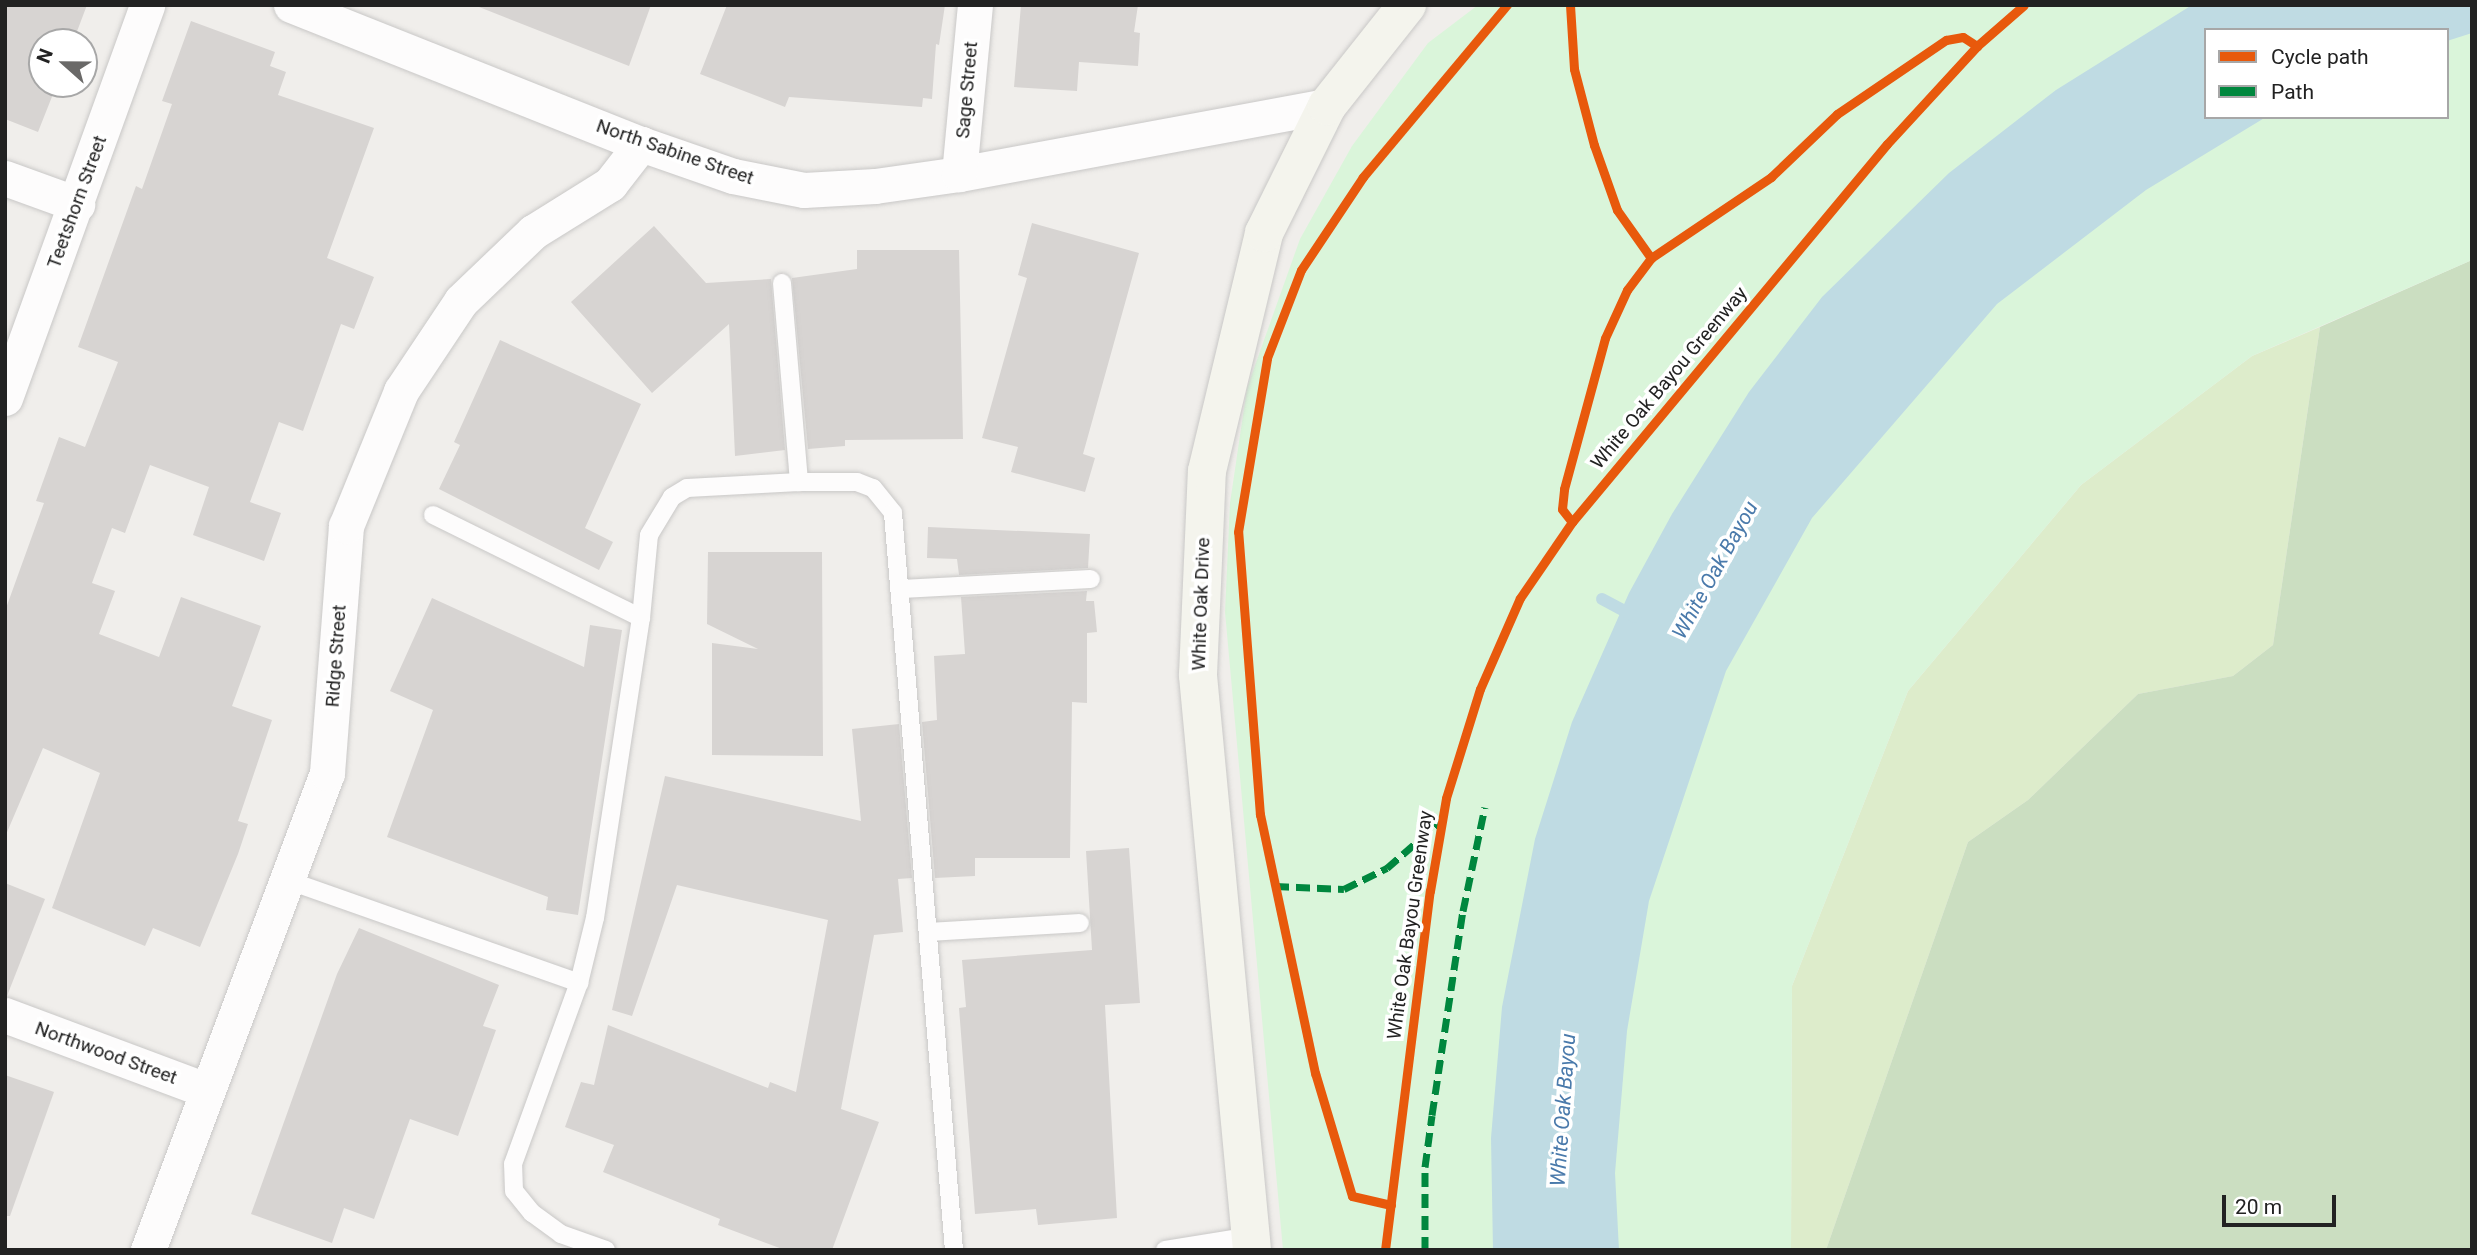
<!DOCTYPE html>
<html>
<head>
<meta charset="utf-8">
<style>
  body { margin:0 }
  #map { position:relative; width:2477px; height:1255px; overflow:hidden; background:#f0eeeb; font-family:Roboto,sans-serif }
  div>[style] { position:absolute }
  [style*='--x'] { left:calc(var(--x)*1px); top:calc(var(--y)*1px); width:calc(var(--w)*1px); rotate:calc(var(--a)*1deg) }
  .grass>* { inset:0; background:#ddeccb }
  .forest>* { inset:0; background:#cbdec1 }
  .park>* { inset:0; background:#daf5da }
  .water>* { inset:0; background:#bfdbe3 }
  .stream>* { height:12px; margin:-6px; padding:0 6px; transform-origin:6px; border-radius:6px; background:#bfdbe3 }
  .building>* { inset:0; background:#d7d4d2 }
  .roads { filter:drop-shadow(0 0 2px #c9c8c7) drop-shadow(0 0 2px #c9c8c7) }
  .service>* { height:18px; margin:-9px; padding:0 9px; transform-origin:9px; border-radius:9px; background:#fdfcfc }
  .minor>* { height:35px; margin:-17.5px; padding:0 17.5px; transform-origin:17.5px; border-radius:17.5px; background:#fdfcfc }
  .secondary>* { height:38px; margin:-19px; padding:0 19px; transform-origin:19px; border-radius:19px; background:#f4f4ed }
  .quiet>* { height:7px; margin-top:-3.5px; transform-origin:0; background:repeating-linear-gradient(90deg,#00873e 0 14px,transparent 0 21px) }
  .cycleway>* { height:9px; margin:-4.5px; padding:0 4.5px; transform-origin:4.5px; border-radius:4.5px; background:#e8590c }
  span { translate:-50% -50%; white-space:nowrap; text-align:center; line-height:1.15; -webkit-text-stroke:7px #fff; paint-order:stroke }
  .street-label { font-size:19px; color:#222 }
  .water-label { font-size:21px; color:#4a7aab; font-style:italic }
  .frame { position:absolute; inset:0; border:7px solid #222; pointer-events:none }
  .legend { position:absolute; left:2204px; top:28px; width:245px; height:91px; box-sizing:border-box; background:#fff; border:2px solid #a7a7a7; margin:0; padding:9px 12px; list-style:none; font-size:21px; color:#222 }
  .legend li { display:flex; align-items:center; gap:14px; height:35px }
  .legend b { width:35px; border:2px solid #a7a7a7 }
  .north { position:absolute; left:28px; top:28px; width:70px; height:70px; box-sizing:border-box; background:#fff; border:2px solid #a7a7a7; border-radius:50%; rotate:291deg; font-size:19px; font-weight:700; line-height:28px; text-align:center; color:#222 }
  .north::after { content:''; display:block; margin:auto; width:24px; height:32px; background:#6a6968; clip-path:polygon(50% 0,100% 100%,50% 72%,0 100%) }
  .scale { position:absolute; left:2222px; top:1195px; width:114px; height:32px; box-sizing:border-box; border:4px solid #222; border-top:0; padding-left:9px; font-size:21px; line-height:24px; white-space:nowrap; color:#222; -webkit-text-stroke:5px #fff; paint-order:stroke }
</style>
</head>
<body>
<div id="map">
  <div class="grass">
    <i style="clip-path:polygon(2320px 327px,2273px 645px,2233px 676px,2138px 694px,2028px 800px,1968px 842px,1826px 1250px,1791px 1250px,1792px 986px,1908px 691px,2081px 485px,2252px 356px)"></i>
  </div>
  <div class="forest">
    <i style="clip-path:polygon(2472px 260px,2472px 1250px,1826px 1250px,1968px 842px,2028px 800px,2138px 694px,2233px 676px,2273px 645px,2320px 327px)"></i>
  </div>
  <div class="park">
    <i style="clip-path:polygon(evenodd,1478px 5px,2472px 5px,2472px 260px,2252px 356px,2081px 485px,1908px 691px,1792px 986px,1791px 1250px,1283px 1250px,1225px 612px,1230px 503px,1247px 388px,1300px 239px,1352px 146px,1428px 43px,1478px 5px,2206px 30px,2447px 30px,2447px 117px,2206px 117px,2206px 30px)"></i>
  </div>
  <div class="water">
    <i style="clip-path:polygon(2192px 5px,2472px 5px,2472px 33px,2447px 41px,2447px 30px,2206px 30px,2206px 117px,2266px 117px,2146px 190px,1997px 304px,1812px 518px,1726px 671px,1649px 901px,1627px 1031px,1615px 1173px,1619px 1250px,1493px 1250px,1491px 1138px,1502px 1007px,1535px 839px,1572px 722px,1629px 593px,1672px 514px,1749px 392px,1822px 297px,1949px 173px,2056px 90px)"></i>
  </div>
  <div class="stream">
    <i style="--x:1602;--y:599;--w:38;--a:28"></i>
  </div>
  <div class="building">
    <i style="clip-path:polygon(5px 5px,87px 5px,73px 42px,42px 42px,42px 84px,57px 84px,38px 132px,5px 119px)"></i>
    <i style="clip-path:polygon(474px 5px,651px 5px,629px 66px)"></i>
    <i style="clip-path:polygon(727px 5px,945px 5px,939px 45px,936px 44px,932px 99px,923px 98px,922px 107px,789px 97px,785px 107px,700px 74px)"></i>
    <i style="clip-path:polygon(1021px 5px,1138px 5px,1134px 32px,1140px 33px,1138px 66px,1079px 62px,1077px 91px,1014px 87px)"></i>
    <i style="clip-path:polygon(191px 21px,275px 52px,270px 66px,286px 72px,278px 95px,374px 128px,327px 258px,374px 277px,354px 329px,341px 324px,303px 431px,279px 422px,250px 502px,281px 513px,264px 561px,193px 535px,209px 487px,150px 465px,125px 533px,112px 528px,92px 583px,115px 591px,99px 634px,159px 657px,181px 597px,261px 626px,232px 706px,272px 720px,238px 821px,248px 824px,238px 854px,200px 947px,153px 928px,145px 946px,52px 908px,100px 773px,43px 748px,5px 837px,5px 611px,44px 503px,36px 501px,59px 437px,85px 447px,118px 362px,78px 347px,136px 186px,142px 189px,172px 104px,162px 101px)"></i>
    <i style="clip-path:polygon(1032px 223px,1139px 253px,1083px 454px,1095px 458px,1085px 492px,1011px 472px,1018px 447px,982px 438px,1027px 278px,1018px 275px)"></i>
    <i style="clip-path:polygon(654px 226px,706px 283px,771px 279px,785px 450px,735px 456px,729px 324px,652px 393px,571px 302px)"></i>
    <i style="clip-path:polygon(857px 250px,959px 250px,963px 439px,845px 440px,845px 446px,808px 449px,792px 278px,857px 269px)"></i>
    <i style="clip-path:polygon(500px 340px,641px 404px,585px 528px,613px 542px,599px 570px,439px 489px,460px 445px,454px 442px)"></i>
    <i style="clip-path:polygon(928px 527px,1090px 534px,1088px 568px,959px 575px,957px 559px,927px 558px)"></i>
    <i style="clip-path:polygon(708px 552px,822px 552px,823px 756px,712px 755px,712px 643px,758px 649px,707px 624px)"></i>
    <i style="clip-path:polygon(1087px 591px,1086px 601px,1094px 601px,1097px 632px,1087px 633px,1087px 703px,1072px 702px,1070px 858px,975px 858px,975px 876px,935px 878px,922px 722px,937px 720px,934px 656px,965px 654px,961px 597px)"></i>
    <i style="clip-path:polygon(432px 598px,584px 667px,590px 625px,622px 630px,578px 915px,546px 910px,548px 897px,387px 837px,433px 710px,390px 691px)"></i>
    <i style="clip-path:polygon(899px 724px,912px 878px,898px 879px,903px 932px,874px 935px,841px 1109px,879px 1122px,832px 1250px,785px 1250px,718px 1225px,720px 1219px,603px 1172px,614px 1145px,565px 1127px,581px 1082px,594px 1085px,608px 1025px,768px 1088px,770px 1082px,796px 1092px,828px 920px,677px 885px,632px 1016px,612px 1010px,665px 776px,861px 821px,852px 729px)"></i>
    <i style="clip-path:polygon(1129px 848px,1140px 1003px,1105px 1005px,1117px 1218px,1038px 1225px,1036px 1209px,975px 1214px,959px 1008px,966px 1007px,962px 960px,1092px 950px,1086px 851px)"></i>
    <i style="clip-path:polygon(5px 883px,45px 899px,7px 996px,5px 995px)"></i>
    <i style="clip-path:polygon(359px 928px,499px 985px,483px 1026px,496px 1030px,458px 1136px,410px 1119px,374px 1219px,344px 1208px,332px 1243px,251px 1214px,337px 974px)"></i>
    <i style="clip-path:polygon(5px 1075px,54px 1092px,10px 1216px,5px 1216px)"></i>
  </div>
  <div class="roads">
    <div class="service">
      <i style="--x:782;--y:283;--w:200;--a:85.1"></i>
      <i style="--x:433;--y:515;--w:232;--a:26.3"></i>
      <i style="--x:901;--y:589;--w:190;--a:-3"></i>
      <i style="--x:287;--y:880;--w:310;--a:19.4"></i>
      <i style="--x:929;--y:932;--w:151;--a:-3.4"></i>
      <i style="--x:606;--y:1250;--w:48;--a:-160.4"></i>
      <i style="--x:561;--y:1234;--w:36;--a:-144"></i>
      <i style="--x:532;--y:1213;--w:28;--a:-129"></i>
      <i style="--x:514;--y:1191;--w:27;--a:-92"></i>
      <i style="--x:513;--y:1164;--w:193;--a:-70"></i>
      <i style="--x:579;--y:983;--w:67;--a:-76.2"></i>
      <i style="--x:595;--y:918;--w:304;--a:-81.3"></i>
      <i style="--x:641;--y:618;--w:83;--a:-84.5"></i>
      <i style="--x:649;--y:535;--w:44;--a:-58.8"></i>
      <i style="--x:672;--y:497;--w:17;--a:-31"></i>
      <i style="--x:687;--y:488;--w:112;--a:-3.1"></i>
      <i style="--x:799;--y:482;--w:58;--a:0"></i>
      <i style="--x:857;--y:482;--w:17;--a:21"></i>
      <i style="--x:873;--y:488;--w:32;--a:51"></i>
      <i style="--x:893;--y:513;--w:740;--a:85.27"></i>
      <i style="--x:1165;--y:1250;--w:87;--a:-9.2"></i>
    </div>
    <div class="minor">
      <i style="--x:291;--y:5;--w:377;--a:21.7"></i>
      <i style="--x:641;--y:144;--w:97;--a:19.2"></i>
      <i style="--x:733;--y:176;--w:72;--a:11.2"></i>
      <i style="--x:804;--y:190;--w:71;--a:-3.2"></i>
      <i style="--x:875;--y:186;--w:85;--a:-8.1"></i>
      <i style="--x:959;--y:174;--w:374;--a:-10.5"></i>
      <i style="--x:959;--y:174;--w:170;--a:-84.6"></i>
      <i style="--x:5;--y:178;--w:77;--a:19.9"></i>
      <i style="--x:5;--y:398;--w:418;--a:-70.1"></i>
      <i style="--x:5;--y:1015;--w:215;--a:20.5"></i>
      <i style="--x:148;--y:1250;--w:509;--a:-69.43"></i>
      <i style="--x:327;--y:773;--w:248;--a:-85.6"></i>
      <i style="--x:346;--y:526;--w:146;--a:-67.8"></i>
      <i style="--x:401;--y:391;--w:108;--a:-56.3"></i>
      <i style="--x:461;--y:301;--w:100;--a:-43.8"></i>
      <i style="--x:533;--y:232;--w:91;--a:-31.9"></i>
      <i style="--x:610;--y:184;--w:51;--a:-52.2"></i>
    </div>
    <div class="secondary">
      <i style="--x:1252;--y:1250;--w:578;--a:-95.37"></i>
      <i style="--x:1198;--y:675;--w:204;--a:-87.5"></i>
      <i style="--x:1207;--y:471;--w:245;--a:-76.5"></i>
      <i style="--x:1264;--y:233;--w:142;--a:-63.6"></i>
      <i style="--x:1327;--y:106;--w:129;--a:-51.6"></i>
    </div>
  </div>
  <div class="quiet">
    <i style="--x:1275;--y:886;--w:69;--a:2.5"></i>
    <i style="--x:1344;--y:889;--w:48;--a:-26"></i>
    <i style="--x:1387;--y:868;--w:73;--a:-41.1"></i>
    <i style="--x:1425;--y:1250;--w:83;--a:-90"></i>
    <i style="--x:1425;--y:1167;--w:52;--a:-82.3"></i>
    <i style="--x:1432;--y:1115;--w:206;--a:-81.4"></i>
    <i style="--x:1463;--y:911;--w:106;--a:-78.1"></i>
  </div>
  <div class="cycleway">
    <i style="--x:1570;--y:5;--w:64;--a:86.4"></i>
    <i style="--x:1574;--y:69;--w:79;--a:75.3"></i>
    <i style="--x:1594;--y:145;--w:69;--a:70.5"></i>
    <i style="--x:1617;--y:210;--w:59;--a:54.7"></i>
    <i style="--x:1572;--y:522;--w:16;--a:-128"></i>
    <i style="--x:1562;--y:509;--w:20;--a:-84"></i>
    <i style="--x:1564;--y:489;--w:156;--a:-74.8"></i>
    <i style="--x:1605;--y:338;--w:53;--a:-65.4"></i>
    <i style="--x:1627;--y:290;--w:40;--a:-53"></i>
    <i style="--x:1651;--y:258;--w:145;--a:-34"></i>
    <i style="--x:1771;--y:177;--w:91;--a:-43.7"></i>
    <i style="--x:1837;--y:114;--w:132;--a:-34.2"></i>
    <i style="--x:1946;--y:40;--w:17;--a:-10"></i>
    <i style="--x:1963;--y:37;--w:17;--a:33"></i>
    <i style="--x:1391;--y:1205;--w:40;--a:-167"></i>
    <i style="--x:1352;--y:1196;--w:128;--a:-106.7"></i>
    <i style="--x:1315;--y:1073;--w:264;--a:-102"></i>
    <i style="--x:1260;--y:815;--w:284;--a:-94.4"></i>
    <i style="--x:1238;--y:532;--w:176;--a:-80.5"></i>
    <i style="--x:1267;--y:358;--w:94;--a:-68.9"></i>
    <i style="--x:1301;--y:270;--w:112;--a:-56.3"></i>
    <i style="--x:1363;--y:177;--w:224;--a:-50.1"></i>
    <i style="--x:1385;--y:1250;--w:362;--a:-82.9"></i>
    <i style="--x:1430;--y:891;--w:94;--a:-80.2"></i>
    <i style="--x:1446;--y:798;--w:114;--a:-72.7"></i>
    <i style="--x:1480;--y:689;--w:99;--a:-66.3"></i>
    <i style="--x:1520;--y:598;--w:92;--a:-55.6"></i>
    <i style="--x:1572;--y:522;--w:492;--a:-50.2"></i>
    <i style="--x:1887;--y:144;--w:133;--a:-47.4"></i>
    <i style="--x:1977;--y:46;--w:62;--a:-41.1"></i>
  </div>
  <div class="street-label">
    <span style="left:967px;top:90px;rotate:-85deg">Sage Street</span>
    <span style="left:675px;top:152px;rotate:19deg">North Sabine Street</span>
    <span style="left:77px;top:202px;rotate:-70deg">Teetshorn Street</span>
    <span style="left:1669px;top:378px;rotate:-50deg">White Oak Bayou Greenway</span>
    <span style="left:1201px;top:604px;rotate:-88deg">White Oak Drive</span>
    <span style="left:336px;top:656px;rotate:-86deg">Ridge Street</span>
    <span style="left:1410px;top:925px;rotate:-82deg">White Oak Bayou Greenway</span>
    <span style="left:106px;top:1053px;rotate:20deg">Northwood Street</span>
  </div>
  <div class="water-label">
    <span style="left:1715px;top:570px;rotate:-61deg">White Oak Bayou</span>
    <span style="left:1563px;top:1110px;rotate:-86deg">White Oak Bayou</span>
  </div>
  <div class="frame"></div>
  <ul class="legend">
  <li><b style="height:9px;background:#e8590c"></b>Cycle path</li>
  <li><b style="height:9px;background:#00873e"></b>Path</li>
  </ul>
  <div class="north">N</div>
  <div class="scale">20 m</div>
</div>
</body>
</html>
